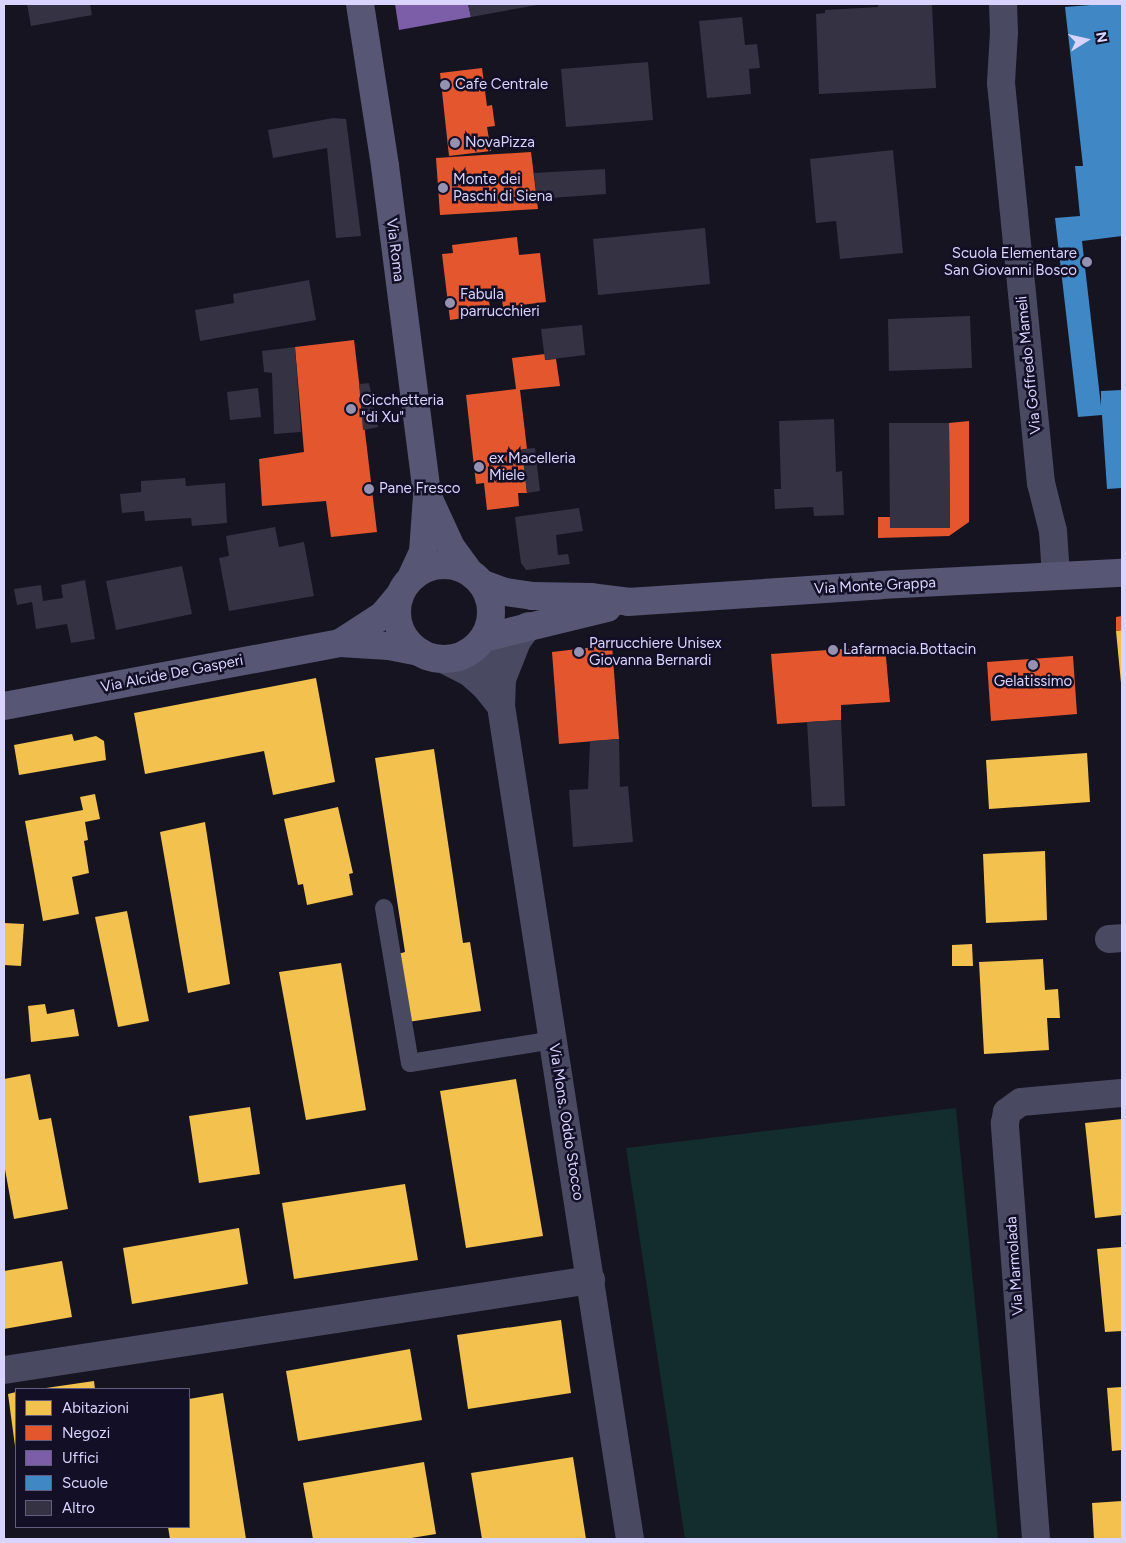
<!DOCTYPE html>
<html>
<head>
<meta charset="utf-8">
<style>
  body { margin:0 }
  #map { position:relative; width:1126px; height:1543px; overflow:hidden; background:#161421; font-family:Figtree,sans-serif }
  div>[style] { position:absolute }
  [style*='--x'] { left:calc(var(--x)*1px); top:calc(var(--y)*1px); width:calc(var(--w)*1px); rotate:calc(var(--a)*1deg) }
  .green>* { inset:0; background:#132c2d }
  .homes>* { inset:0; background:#f2c14e }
  .shops>* { inset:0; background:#e4572e }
  .offices>* { inset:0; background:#7b5ea7 }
  .schools>* { inset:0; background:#3f88c5 }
  .building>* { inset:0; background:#343243 }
  .lane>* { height:18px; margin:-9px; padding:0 9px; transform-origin:9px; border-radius:9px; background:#4a4962 }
  .street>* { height:28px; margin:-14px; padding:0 14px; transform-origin:14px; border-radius:14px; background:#4a4962 }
  .secondary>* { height:28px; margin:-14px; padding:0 14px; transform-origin:14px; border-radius:14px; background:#575674 }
  .secondary>.ring { margin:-14px; padding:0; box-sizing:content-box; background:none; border:28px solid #575674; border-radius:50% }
  .dots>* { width:14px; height:14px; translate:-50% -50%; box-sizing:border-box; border:2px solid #130f26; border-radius:50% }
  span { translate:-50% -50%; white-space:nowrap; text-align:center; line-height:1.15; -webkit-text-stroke:5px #130f26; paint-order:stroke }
  .poi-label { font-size:15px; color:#d9d4ff }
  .left { translate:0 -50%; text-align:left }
  .right { translate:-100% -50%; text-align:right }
  .street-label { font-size:15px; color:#d9d4ff }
  .frame { position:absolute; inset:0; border:5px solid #d9d4ff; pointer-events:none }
  .legend { position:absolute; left:15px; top:1388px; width:175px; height:140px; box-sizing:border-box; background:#130f26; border:1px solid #625e7d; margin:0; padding:6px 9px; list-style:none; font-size:15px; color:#d9d4ff }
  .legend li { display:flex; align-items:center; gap:10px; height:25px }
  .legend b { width:25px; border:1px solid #625e7d }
  .north { position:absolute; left:1061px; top:15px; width:50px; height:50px; -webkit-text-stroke:4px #130f26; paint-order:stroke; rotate:80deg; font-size:14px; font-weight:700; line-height:20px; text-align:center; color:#d9d4ff }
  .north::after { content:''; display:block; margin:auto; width:18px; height:22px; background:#d9d4ff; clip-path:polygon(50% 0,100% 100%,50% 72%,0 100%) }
</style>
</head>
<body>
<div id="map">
  <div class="green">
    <i style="clip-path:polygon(956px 1108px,998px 1539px,685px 1539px,626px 1148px)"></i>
  </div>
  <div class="homes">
    <i style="clip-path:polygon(1122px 630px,1122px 683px,1121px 683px,1116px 631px)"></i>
    <i style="clip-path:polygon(316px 678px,335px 782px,273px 795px,264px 751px,145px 774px,134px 713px)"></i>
    <i style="clip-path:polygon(72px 734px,74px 741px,96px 736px,104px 741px,106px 760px,19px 775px,14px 745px)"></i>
    <i style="clip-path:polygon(434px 749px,463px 943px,470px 942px,481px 1011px,408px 1022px,398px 954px,405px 952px,375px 758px)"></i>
    <i style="clip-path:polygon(1087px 753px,1090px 802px,989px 809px,986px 760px)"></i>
    <i style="clip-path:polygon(95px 794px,100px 819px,85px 822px,88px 840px,84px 841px,89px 873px,72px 877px,79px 914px,43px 921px,25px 821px,83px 810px,80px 797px)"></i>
    <i style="clip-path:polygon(338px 807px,353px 873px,349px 874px,353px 895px,307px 905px,303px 884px,298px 885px,284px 819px)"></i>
    <i style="clip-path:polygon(205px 822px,230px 984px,188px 993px,160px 832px)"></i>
    <i style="clip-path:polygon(1045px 851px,1047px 920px,986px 923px,983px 854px)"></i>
    <i style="clip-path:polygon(127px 911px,149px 1021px,118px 1027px,95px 917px)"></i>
    <i style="clip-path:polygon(4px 923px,24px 924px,21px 966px,4px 965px)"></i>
    <i style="clip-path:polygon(972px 944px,973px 966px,952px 966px,952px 945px)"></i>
    <i style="clip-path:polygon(1043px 959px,1045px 990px,1058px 989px,1060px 1018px,1047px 1018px,1049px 1050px,984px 1054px,979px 962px)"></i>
    <i style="clip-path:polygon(341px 963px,366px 1110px,306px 1120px,279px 972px)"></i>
    <i style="clip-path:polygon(45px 1004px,47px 1014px,74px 1009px,79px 1036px,31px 1042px,28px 1006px)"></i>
    <i style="clip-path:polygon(30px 1074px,39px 1120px,51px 1118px,68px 1209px,14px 1219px,4px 1164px,4px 1079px)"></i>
    <i style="clip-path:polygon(516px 1079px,543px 1236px,466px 1248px,440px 1091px)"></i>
    <i style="clip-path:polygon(250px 1107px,260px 1174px,199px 1183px,189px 1116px)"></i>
    <i style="clip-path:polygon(1122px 1119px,1122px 1215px,1095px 1218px,1085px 1123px)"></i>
    <i style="clip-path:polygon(405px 1184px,418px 1260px,294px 1279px,282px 1203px)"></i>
    <i style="clip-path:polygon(239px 1228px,248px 1284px,132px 1304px,123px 1248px)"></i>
    <i style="clip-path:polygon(1122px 1247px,1122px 1331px,1105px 1332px,1097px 1249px)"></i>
    <i style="clip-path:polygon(62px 1261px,72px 1317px,4px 1329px,4px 1271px)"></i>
    <i style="clip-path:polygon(561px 1320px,571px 1393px,468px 1409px,457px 1335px)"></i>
    <i style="clip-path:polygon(410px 1349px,422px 1420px,298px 1441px,286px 1371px)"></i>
    <i style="clip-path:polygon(94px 1381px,95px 1389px,46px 1389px,46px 1388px)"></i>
    <i style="clip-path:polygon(1122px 1387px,1122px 1450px,1112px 1451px,1107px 1388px)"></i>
    <i style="clip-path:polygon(16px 1392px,16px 1445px,15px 1446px,8px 1394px)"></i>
    <i style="clip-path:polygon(223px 1393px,246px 1539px,170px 1539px,168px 1527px,189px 1527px,189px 1399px)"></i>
    <i style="clip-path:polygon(573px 1457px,586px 1539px,482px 1539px,471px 1473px)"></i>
    <i style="clip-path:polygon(424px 1462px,436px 1534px,405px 1539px,313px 1539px,303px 1483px)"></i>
    <i style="clip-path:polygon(1122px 1501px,1122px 1539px,1094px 1539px,1092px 1503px)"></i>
  </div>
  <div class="shops">
    <i style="clip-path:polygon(482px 68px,487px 106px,492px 105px,495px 126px,487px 127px,491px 151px,449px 156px,440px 73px)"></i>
    <i style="clip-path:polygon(531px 152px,538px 209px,440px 215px,436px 158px)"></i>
    <i style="clip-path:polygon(517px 237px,519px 255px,540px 253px,546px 302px,503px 307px,502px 299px,489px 301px,491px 314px,450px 320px,442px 254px,453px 253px,452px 245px)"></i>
    <i style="clip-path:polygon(354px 340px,377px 532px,331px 537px,326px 501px,262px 506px,259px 459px,304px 452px,295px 347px)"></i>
    <i style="clip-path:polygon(545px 354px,545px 360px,556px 359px,560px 386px,520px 390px,527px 449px,522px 449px,527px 493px,518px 493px,519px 506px,487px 510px,484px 483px,476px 484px,466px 395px,516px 389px,512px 358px)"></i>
    <i style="clip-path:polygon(969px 421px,969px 522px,949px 536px,878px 538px,878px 517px,890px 517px,890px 528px,950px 528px,949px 423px)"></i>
    <i style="clip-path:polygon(1122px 616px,1122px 630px,1116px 631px,1116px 617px)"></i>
    <i style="clip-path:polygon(612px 645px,619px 739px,559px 744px,552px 652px)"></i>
    <i style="clip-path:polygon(885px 646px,890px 702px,841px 705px,841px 720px,777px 724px,771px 654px)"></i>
    <i style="clip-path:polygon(1073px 656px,1077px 714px,991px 721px,987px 662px)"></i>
  </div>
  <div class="offices">
    <i style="clip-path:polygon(395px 4px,468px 4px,471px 17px,399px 30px)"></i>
  </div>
  <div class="schools">
    <i style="clip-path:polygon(1103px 4px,1122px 4px,1122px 236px,1082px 241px,1101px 406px,1101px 391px,1122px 390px,1122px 488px,1107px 489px,1102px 415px,1078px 417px,1055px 218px,1080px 216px,1075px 166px,1083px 166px,1065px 7px)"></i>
  </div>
  <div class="building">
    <i style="clip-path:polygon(27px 4px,90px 4px,92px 15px,31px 26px)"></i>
    <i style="clip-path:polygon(468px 4px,537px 4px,537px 5px,471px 17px)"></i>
    <i style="clip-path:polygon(878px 4px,932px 4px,936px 88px,819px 94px,816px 14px,825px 13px,825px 10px,878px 7px)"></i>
    <i style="clip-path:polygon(742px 17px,745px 45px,757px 44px,760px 68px,749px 69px,751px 94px,707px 98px,699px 21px)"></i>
    <i style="clip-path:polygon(648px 62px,653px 120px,566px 127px,561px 69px)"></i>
    <i style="clip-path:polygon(333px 118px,346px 119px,361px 236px,336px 238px,327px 148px,273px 158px,268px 130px)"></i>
    <i style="clip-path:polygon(893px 150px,903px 253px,840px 259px,836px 221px,816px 223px,810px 159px)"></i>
    <i style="clip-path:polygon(605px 169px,606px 194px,537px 199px,534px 173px)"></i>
    <i style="clip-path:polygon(705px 228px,710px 284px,598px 295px,593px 239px)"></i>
    <i style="clip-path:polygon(309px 280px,316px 320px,200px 341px,195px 310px,234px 303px,233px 294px)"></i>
    <i style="clip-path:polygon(970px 316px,972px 368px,889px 371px,888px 319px)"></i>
    <i style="clip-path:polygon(582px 325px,585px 355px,545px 360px,541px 329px)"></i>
    <i style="clip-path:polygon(295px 347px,301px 432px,274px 434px,272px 373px,264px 372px,262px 351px)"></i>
    <i style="clip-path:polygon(369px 383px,378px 427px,363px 430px,359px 384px)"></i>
    <i style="clip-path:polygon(258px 388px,261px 417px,230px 420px,227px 392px)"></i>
    <i style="clip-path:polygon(834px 419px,836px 472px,842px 471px,844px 515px,814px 516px,813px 507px,775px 509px,774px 489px,781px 489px,779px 421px)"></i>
    <i style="clip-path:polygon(889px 423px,949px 423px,950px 528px,890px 528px)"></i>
    <i style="clip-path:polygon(535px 448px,540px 491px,527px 493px,522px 449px)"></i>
    <i style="clip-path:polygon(185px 478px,186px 486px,225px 483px,227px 523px,192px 526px,191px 518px,145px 521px,144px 511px,122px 513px,120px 494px,141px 492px,141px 481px)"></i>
    <i style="clip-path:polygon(579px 508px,583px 531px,556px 535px,558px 555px,568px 554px,570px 564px,526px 570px,521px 563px,515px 517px)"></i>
    <i style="clip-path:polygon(275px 527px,279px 547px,304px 542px,314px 596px,229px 611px,219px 558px,229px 556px,226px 536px)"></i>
    <i style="clip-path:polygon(182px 566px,192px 614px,116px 630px,106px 581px)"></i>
    <i style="clip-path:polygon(85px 580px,95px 639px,71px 643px,67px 624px,36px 629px,32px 602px,17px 605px,14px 589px,41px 585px,43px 601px,63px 598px,61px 585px)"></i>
    <i style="clip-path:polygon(841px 720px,845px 806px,812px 807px,807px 722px)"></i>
    <i style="clip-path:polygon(619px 739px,620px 787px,628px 786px,633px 842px,573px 847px,569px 790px,588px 789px,590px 741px)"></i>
  </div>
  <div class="lane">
    <i style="--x:384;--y:908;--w:157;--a:80.5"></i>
    <i style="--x:410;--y:1063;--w:146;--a:-9.1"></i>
  </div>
  <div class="street">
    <i style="--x:1003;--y:4;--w:28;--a:88"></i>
    <i style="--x:1004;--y:32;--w:51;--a:93.4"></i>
    <i style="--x:1001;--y:83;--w:402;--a:84.3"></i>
    <i style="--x:1041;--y:483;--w:49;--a:76"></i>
    <i style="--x:1053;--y:531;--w:45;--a:86.2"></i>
    <i style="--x:528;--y:626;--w:19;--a:126"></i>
    <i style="--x:517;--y:641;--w:41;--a:111.5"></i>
    <i style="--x:502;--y:679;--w:27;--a:92"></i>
    <i style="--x:501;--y:706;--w:843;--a:81.2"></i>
    <i style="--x:482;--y:641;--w:43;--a:62.2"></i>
    <i style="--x:445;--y:660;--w:28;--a:27"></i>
    <i style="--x:470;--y:673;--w:18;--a:41"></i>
    <i style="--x:484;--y:685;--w:27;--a:51"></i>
    <i style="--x:1109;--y:939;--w:13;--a:-4"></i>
    <i style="--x:4;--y:1370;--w:594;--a:-8.72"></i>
    <i style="--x:1036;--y:1539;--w:417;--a:-94.3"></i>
    <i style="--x:1005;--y:1123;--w:11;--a:-80"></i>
    <i style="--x:1007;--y:1112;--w:17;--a:-36"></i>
    <i style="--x:1021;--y:1102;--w:101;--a:-5.1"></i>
  </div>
  <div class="secondary">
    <i style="--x:360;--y:4;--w:164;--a:81.2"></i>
    <i style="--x:385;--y:166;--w:333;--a:82.7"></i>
    <i style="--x:427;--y:496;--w:56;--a:94.1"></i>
    <i style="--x:423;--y:552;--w:26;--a:115"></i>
    <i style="--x:429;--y:499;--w:53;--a:65.4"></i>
    <i style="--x:451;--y:547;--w:27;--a:54"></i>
    <i class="ring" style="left:397px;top:565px;width:66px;height:66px"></i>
    <i style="--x:483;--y:584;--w:23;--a:20"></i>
    <i style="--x:505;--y:592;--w:27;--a:8"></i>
    <i style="--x:532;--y:596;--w:58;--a:1"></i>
    <i style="--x:590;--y:597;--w:38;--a:7"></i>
    <i style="--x:628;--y:602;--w:254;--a:-3.8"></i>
    <i style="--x:881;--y:585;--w:241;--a:-2.9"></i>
    <i style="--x:484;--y:638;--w:127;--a:-13.7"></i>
    <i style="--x:340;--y:643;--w:51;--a:-33.1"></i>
    <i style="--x:383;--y:615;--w:25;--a:-50"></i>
    <i style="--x:4;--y:706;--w:342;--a:-10.6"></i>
    <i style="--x:340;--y:643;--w:49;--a:3.5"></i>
    <i style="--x:389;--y:646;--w:31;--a:11"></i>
  </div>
  <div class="dots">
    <i style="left:445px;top:85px;background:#9591b1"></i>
    <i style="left:455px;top:143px;background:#9591b1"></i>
    <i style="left:443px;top:188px;background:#9591b1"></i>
    <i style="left:1087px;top:262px;background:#9591b1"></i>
    <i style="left:450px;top:303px;background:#9591b1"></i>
    <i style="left:351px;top:409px;background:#9591b1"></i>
    <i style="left:479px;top:467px;background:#9591b1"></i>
    <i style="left:369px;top:489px;background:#9591b1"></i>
    <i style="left:833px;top:650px;background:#9591b1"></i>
    <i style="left:579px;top:652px;background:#9591b1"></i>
    <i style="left:1033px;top:665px;background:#9591b1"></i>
  </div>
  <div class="poi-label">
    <span class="left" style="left:455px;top:85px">Cafe Centrale</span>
    <span class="left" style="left:465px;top:143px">NovaPizza</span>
    <span class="left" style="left:453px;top:188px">Monte dei<br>Paschi di Siena</span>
    <span class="right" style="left:1077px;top:262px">Scuola Elementare<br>San Giovanni Bosco</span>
    <span class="left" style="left:460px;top:303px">Fabula<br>parrucchieri</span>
    <span class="left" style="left:361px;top:409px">Cicchetteria<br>"di Xu"</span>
    <span class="left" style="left:489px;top:467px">ex Macelleria<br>Miele</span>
    <span class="left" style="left:379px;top:489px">Pane Fresco</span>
    <span class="left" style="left:589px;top:652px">Parrucchiere Unisex<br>Giovanna Bernardi</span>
    <span class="left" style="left:843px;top:650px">Lafarmacia.Bottacin</span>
    <span style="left:1033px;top:682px">Gelatissimo</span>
  </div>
  <div class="street-label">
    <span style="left:395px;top:250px;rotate:83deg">Via Roma</span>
    <span style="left:1029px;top:365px;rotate:-96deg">Via Goffredo Mameli</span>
    <span style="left:875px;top:586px;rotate:-3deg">Via Monte Grappa</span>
    <span style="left:172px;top:674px;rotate:-11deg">Via Alcide De Gasperi</span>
    <span style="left:566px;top:1122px;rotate:81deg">Via Mons. Oddo Stocco</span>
    <span style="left:1015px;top:1266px;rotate:-94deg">Via Marmolada</span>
  </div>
  <div class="frame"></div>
  <ul class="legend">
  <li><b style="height:14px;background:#f2c14e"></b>Abitazioni</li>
  <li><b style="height:14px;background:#e4572e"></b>Negozi</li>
  <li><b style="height:14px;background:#7b5ea7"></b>Uffici</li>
  <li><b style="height:14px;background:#3f88c5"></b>Scuole</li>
  <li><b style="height:14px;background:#343243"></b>Altro</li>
  </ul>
  <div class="north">N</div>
</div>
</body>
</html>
